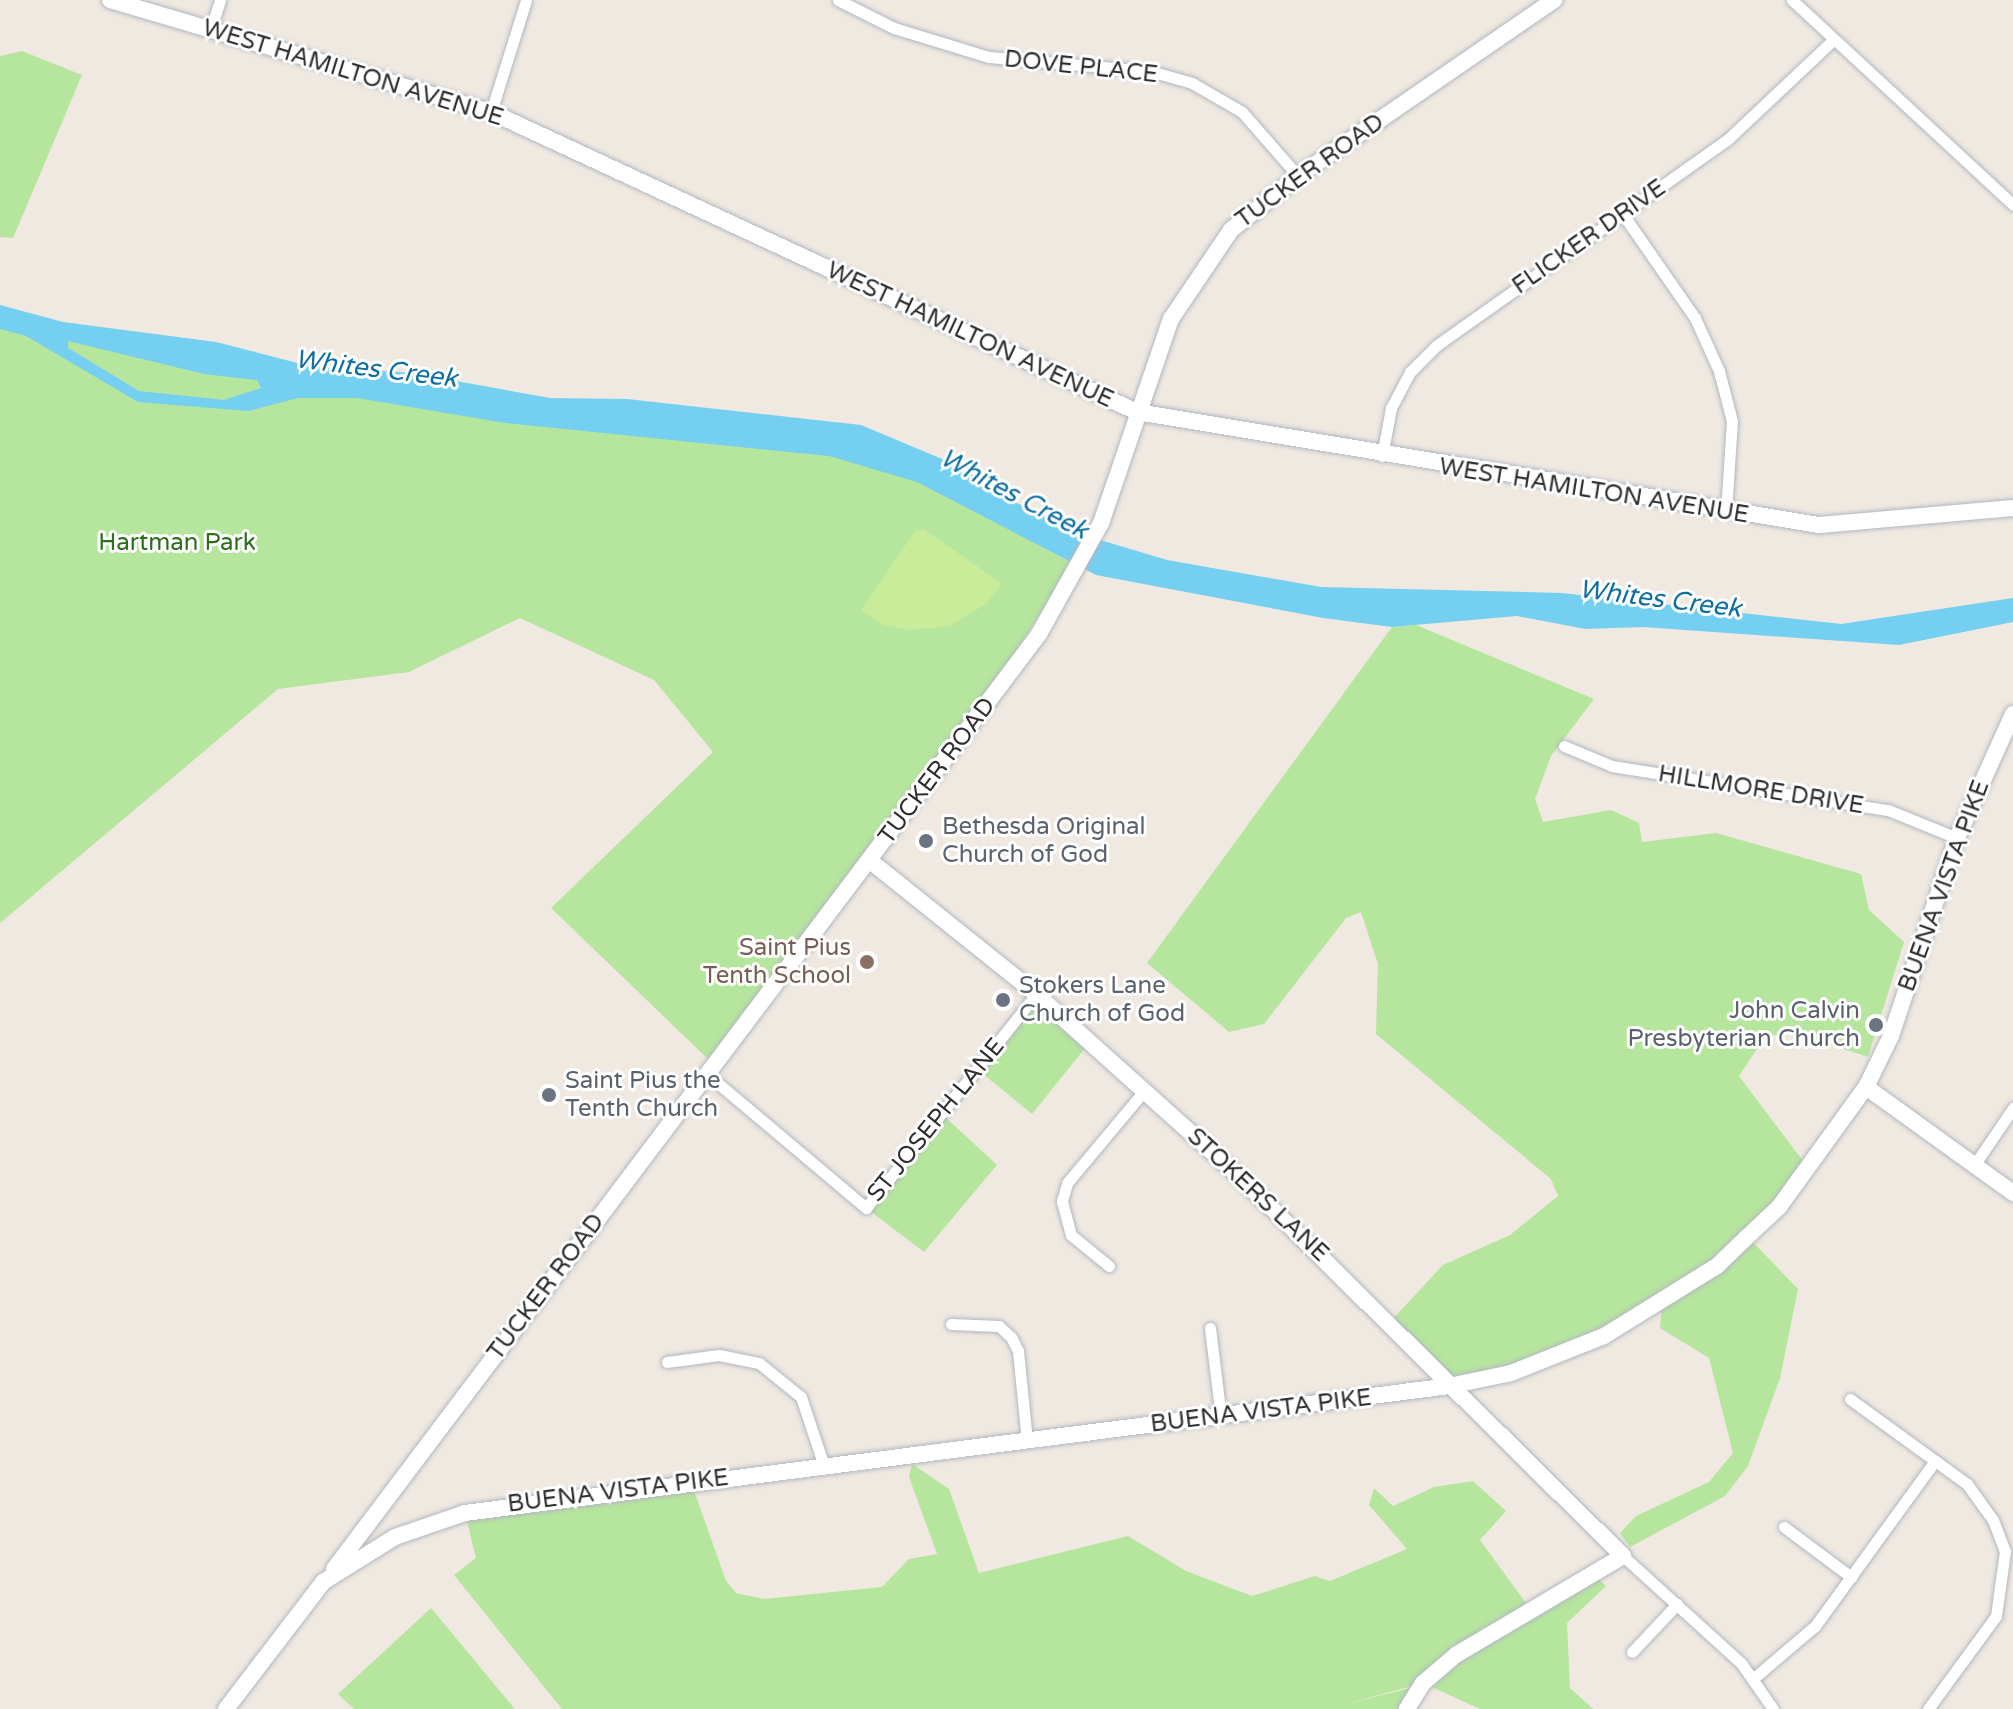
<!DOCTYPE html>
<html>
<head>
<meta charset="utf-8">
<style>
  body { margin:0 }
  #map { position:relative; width:2013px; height:1709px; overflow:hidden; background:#efe9e1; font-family:"Varela Round",sans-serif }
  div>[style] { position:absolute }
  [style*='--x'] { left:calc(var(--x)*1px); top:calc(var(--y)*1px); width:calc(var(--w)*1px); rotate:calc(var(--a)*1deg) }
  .green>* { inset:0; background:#b6e59e }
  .pitch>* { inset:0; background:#c9ec9a }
  .water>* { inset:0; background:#75cff0 }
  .roads { filter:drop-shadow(0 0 2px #b4b7c1) drop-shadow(0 0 2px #b4b7c1) }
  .street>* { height:11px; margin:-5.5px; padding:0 5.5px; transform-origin:5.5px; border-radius:5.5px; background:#fff }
  .secondary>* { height:16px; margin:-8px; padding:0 8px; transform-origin:8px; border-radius:8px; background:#fff }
  .dots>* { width:22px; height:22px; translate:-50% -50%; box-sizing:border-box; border:4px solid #fff; border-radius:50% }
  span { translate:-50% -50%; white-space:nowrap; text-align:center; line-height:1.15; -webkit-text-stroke:6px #fff; paint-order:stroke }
  .street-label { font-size:24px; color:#2e2e2e }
  .park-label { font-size:24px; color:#2c6e1b }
  .worship-label { font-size:24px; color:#5b616d }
  .left { translate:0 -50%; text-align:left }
  .right { translate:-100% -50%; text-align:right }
  .education-label { font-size:24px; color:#785e54 }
  .water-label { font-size:26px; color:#0d6fa3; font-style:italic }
</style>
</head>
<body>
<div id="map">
  <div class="green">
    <i style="clip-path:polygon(22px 51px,82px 75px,13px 238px,0 237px,0 56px)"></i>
    <i style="clip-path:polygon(0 321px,690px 423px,904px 471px,1072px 563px,998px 680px,709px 1060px,551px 908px,713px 752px,654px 680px,520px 618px,409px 672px,278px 689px,0 923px)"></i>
    <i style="clip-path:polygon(1416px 625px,1594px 699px,1551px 756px,1535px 799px,1543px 822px,1611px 810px,1639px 823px,1642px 842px,1716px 833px,1861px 874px,1869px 910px,1904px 942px,1868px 1057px,1790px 1031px,1764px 1038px,1739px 1076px,1809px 1169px,1748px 1237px,1798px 1289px,1780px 1378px,1748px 1466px,1725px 1496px,1630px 1547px,1620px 1533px,1636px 1516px,1709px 1482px,1733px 1453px,1709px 1358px,1660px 1328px,1662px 1304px,1604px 1336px,1449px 1386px,1389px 1323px,1443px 1265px,1510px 1235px,1558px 1196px,1551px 1179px,1376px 1034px,1378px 964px,1361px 912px,1346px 918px,1264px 1024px,1229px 1032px,1147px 963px,1392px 627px)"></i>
    <i style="clip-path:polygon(1036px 994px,1090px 1042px,1032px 1114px,978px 1070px)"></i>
    <i style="clip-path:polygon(943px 1115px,997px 1165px,924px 1252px,866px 1208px)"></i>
    <i style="clip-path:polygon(912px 1464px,949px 1489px,979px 1573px,1128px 1536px,1186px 1571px,1252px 1596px,1315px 1576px,1330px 1581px,1407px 1549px,1369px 1505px,1374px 1488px,1393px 1506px,1434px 1487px,1473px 1481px,1506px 1511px,1480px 1540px,1531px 1610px,1593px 1574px,1606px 1586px,1567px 1623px,1570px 1688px,1593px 1709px,1480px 1709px,1423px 1683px,1339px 1706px,1422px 1685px,1407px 1709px,562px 1709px,454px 1575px,476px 1558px,465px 1513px,691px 1482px,726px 1581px,736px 1593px,764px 1599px,882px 1587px,909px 1559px,937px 1554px,909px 1477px)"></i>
    <i style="clip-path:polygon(431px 1608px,514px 1708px,513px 1709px,354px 1709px,338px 1694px)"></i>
  </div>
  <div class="pitch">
    <i style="clip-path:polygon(924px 529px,1002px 584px,986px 604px,950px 626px,909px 630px,881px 624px,861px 610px,915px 531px)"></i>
  </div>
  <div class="water">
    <i style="clip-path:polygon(evenodd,0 305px,63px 322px,216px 342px,309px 366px,412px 373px,550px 398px,627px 399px,861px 425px,966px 469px,1001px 495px,1077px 533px,1167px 560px,1321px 587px,1562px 593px,1841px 624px,2013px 598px,2013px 622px,1899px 645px,1643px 627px,1585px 629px,1517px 616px,1392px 627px,1323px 618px,1096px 575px,917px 482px,829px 456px,505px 423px,357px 398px,298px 398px,248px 411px,138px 402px,26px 336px,0 329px,0 305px,68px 341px,204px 374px,257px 380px,261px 388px,224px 400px,139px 391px,68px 348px,68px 341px)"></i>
  </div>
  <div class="roads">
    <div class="street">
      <i style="--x:838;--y:0;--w:63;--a:26.6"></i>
      <i style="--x:894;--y:28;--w:99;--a:17"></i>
      <i style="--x:989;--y:57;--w:162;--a:5"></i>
      <i style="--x:1150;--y:71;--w:44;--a:15.9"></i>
      <i style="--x:1192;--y:83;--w:58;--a:30.1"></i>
      <i style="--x:1242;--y:112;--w:85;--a:48.8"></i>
      <i style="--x:1792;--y:0;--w:301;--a:42.8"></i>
      <i style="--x:211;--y:28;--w:29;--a:-72"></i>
      <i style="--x:491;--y:112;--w:117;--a:-72.6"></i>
      <i style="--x:1622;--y:213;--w:128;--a:55.2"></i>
      <i style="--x:1695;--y:318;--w:58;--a:65.6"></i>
      <i style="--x:1719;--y:371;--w:52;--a:75.4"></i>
      <i style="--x:1732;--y:421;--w:91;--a:93.8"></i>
      <i style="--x:1382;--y:456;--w:49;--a:-79.4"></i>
      <i style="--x:1391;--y:408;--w:41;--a:-62.2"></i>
      <i style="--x:1410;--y:372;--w:38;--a:-45"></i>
      <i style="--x:1437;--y:345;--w:355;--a:-35.3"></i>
      <i style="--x:1727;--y:140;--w:146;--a:-43.3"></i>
      <i style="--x:1564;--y:746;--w:52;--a:22.6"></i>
      <i style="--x:1612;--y:766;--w:279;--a:9.1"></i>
      <i style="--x:1888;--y:810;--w:74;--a:22.1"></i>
      <i style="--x:707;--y:1074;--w:208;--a:40.1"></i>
      <i style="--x:866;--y:1208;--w:273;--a:-51.5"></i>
      <i style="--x:1975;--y:1164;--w:68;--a:-55.8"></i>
      <i style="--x:1109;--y:1266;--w:49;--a:-140.8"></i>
      <i style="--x:1071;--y:1235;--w:35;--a:-105"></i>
      <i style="--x:1062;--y:1201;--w:19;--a:-74"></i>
      <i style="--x:1067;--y:1183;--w:120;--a:-50.1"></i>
      <i style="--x:951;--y:1324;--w:48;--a:2.4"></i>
      <i style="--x:999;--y:1326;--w:16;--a:43"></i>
      <i style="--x:1011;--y:1337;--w:16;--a:63"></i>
      <i style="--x:1018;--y:1351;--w:90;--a:84.3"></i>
      <i style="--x:1210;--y:1328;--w:90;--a:83"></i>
      <i style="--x:667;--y:1362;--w:52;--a:-7.7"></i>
      <i style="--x:719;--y:1355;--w:41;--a:11.3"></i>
      <i style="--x:759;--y:1363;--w:54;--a:39"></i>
      <i style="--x:801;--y:1397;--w:73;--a:71.6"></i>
      <i style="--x:1850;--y:1399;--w:145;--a:36"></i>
      <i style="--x:1967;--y:1484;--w:44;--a:54.2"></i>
      <i style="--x:1993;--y:1520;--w:33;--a:69"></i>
      <i style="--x:2005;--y:1551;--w:66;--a:97.9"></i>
      <i style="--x:1996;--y:1616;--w:115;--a:126.2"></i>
      <i style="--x:1784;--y:1527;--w:84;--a:36.7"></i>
      <i style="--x:1623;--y:1556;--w:159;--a:42.2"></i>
      <i style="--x:1741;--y:1663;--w:56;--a:55.2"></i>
      <i style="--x:1632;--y:1652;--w:66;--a:-46.8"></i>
      <i style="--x:1755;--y:1677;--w:79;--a:-40.4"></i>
      <i style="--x:1815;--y:1626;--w:204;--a:-54"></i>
    </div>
    <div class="secondary">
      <i style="--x:110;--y:0;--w:397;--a:16.4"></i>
      <i style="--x:491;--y:112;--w:712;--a:24.91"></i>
      <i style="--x:1137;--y:412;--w:691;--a:9.41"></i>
      <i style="--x:1819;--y:525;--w:195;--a:-5"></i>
      <i style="--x:869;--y:860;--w:214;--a:38.7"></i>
      <i style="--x:1036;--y:994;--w:275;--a:41.9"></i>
      <i style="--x:1241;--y:1178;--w:537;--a:44.7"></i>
      <i style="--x:1623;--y:1556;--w:193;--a:149.4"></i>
      <i style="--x:1457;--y:1654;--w:45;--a:139.5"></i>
      <i style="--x:1423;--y:1683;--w:31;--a:122"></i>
      <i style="--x:1866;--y:1087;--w:181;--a:35.8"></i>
      <i style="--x:334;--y:1569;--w:1171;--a:-52.98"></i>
      <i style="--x:1039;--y:634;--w:127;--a:-60.8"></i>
      <i style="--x:1101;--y:523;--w:216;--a:-71.1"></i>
      <i style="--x:1171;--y:319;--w:107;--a:-56"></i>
      <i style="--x:1231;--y:230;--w:86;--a:-38.9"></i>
      <i style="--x:1298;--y:176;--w:311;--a:-34.5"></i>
      <i style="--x:226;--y:1709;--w:160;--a:-52.6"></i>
      <i style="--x:323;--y:1582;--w:85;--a:-32"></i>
      <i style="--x:395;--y:1537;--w:74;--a:-18.9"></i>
      <i style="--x:465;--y:1513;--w:992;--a:-7.35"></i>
      <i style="--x:1449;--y:1386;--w:63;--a:-11.8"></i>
      <i style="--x:1511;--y:1373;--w:100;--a:-21.7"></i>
      <i style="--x:1604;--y:1336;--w:133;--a:-31.8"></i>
      <i style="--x:1717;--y:1266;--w:42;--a:-44"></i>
      <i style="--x:1747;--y:1237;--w:44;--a:-43.2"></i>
      <i style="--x:1779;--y:1207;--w:148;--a:-54.1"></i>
      <i style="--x:1866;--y:1087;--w:57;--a:-63.9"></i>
      <i style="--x:1891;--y:1036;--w:209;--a:-71.6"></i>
      <i style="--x:1957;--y:838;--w:136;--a:-65.7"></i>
    </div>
  </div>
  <div class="dots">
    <i style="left:926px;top:841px;background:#6b7280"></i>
    <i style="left:867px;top:962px;background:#8d6e63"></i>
    <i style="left:1003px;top:1000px;background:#6b7280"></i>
    <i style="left:1876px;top:1025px;background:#6b7280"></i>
    <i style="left:549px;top:1095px;background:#6b7280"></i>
  </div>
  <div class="street-label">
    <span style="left:1081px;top:67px;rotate:6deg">DOVE PLACE</span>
    <span style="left:353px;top:73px;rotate:17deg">WEST HAMILTON AVENUE</span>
    <span style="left:1310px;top:171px;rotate:-36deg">TUCKER ROAD</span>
    <span style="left:1589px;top:237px;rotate:-35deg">FLICKER DRIVE</span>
    <span style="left:970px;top:335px;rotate:25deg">WEST HAMILTON AVENUE</span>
    <span style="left:1594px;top:491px;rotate:9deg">WEST HAMILTON AVENUE</span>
    <span style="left:937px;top:771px;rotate:-53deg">TUCKER ROAD</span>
    <span style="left:1761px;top:790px;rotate:9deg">HILLMORE DRIVE</span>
    <span style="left:1944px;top:886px;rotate:-70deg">BUENA VISTA PIKE</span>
    <span style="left:936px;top:1120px;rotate:-51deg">ST JOSEPH LANE</span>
    <span style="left:1258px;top:1195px;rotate:43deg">STOKERS LANE</span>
    <span style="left:546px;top:1287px;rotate:-53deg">TUCKER ROAD</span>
    <span style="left:1261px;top:1411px;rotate:-7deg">BUENA VISTA PIKE</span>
    <span style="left:618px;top:1491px;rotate:-7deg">BUENA VISTA PIKE</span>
  </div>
  <div class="park-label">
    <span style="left:177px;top:543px">Hartman Park</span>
  </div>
  <div class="worship-label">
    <span class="left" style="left:942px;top:841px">Bethesda Original<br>Church of God</span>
    <span class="left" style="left:1019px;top:1000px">Stokers Lane<br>Church of God</span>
    <span class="right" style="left:1860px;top:1025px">John Calvin<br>Presbyterian Church</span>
    <span class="left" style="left:565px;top:1095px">Saint Pius the<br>Tenth Church</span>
  </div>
  <div class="education-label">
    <span class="right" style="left:851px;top:962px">Saint Pius<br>Tenth School</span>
  </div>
  <div class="water-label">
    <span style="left:376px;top:369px;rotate:7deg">Whites Creek</span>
    <span style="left:1014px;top:494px;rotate:28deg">Whites Creek</span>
    <span style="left:1660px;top:599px;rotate:7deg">Whites Creek</span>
  </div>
</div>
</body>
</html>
